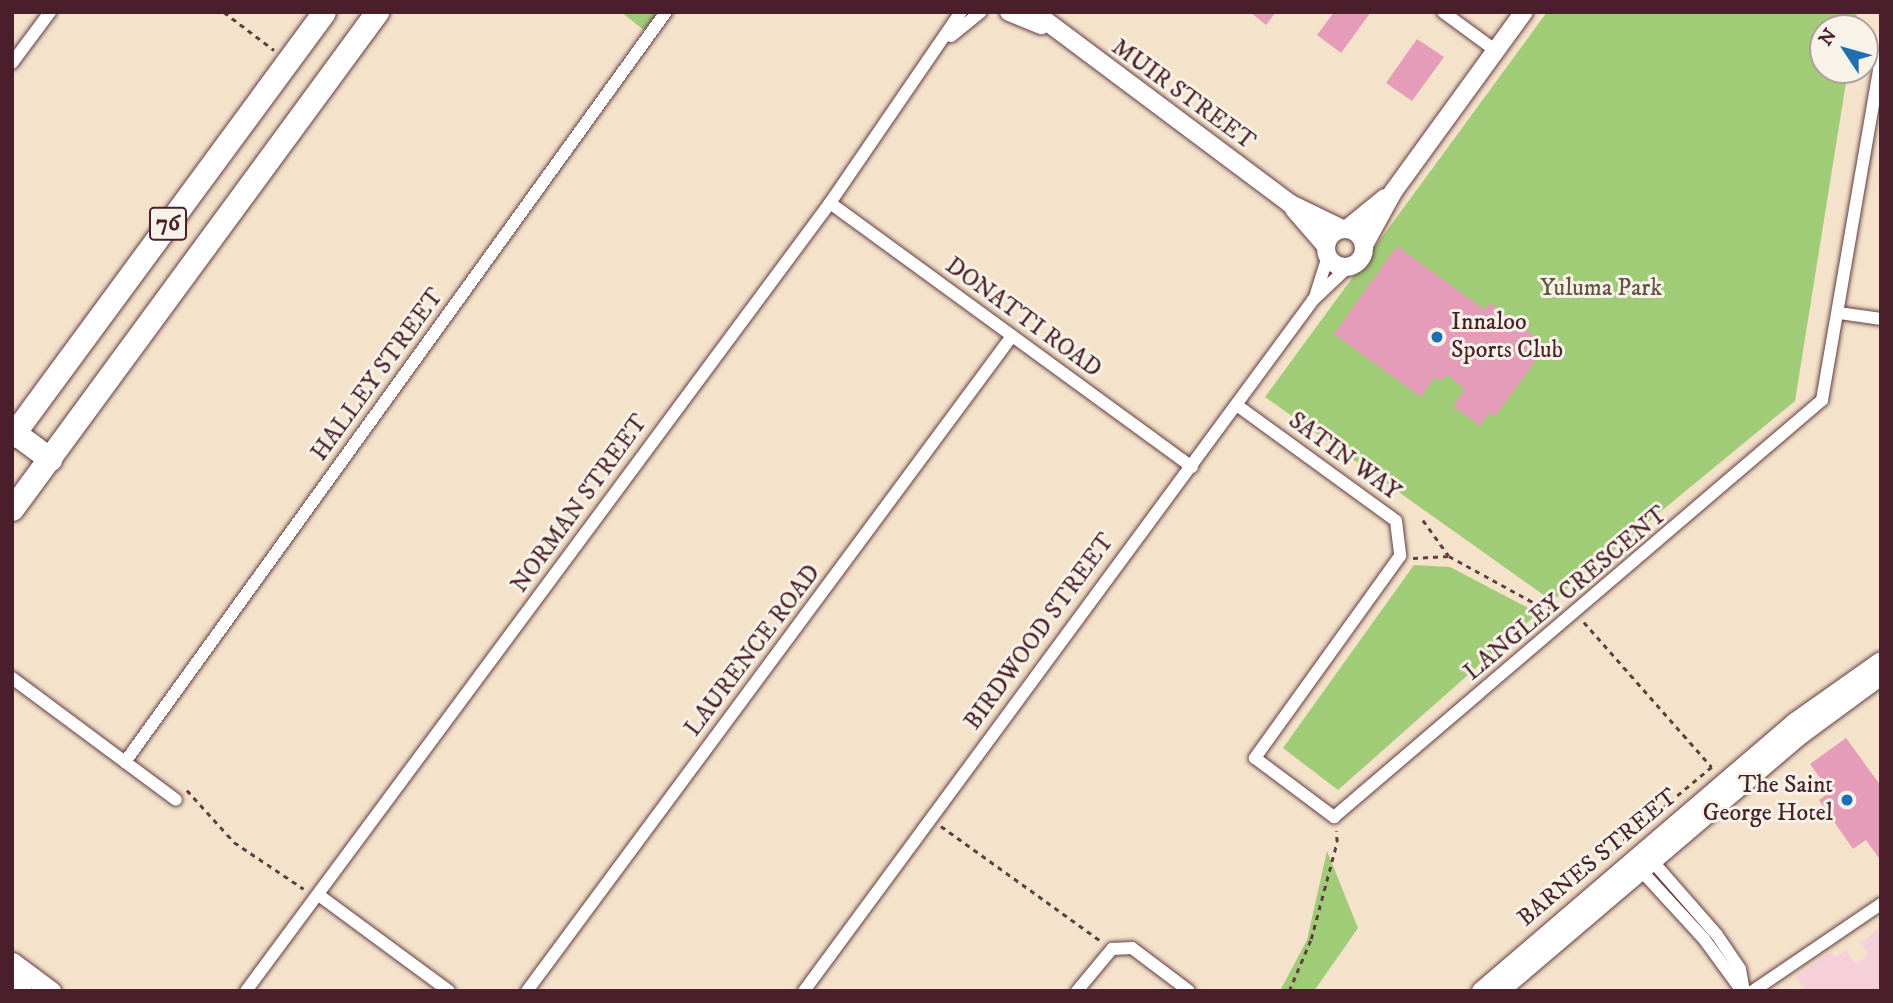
<!DOCTYPE html>
<html>
<head>
<meta charset="utf-8">
<style>
  body { margin:0 }
  #map { position:relative; width:1893px; height:1003px; overflow:hidden; background:#f4e2ca; font-family:"IM FELL DW Pica",serif }
  div>[style] { position:absolute }
  [style*='--x'] { left:calc(var(--x)*1px); top:calc(var(--y)*1px); width:calc(var(--w)*1px); rotate:calc(var(--a)*1deg) }
  .built>* { inset:0; background:#f5cfd9 }
  .green>* { inset:0; background:#a0cb77 }
  .building>* { inset:0; background:#e59cb8 }
  .path>* { height:2.5px; margin-top:-1.25px; transform-origin:0; background:repeating-linear-gradient(90deg,#643c43 0 5px,transparent 0 10px) }
  .roads { filter:drop-shadow(0 0 2px #643c43) drop-shadow(0 0 2px #643c43) }
  .street>* { height:12px; margin:-6px; padding:0 6px; transform-origin:6px; border-radius:6px; background:#fff }
  .secondary>* { height:18px; margin:-9px; padding:0 9px; transform-origin:9px; border-radius:9px; background:#fff }
  .secondary>.ring { margin:-9px; padding:0; box-sizing:content-box; background:none; border:18px solid #fff; border-radius:50% }
  .primary>* { height:19px; margin:-9.5px; padding:0 9.5px; transform-origin:9.5px; border-radius:9.5px; background:#fff }
  .highway>* { height:23px; margin:-11.5px; padding:0 11.5px; transform-origin:11.5px; border-radius:11.5px; background:#fff }
  .dots>* { width:19px; height:19px; translate:-50% -50%; box-sizing:border-box; border:4px solid #f7f3e8; border-radius:50% }
  span { translate:-50% -50%; white-space:nowrap; text-align:center; line-height:1.15; -webkit-text-stroke:6px #f7f3e8; paint-order:stroke }
  .shield-label span { padding:2px 5px; background:#f7f3e8; border:2px solid; border-radius:5px; -webkit-text-stroke-width:0 }
  .shield-label { font-size:23px; color:#4a1f2b; font-weight:700 }
  .street-label { font-size:24px; color:#4a1f2b }
  .park-label { font-size:24px; color:#645342 }
  .poi-label { font-size:24px; color:#4a1f2b }
  .left { translate:0 -50%; text-align:left }
  .right { translate:-100% -50%; text-align:right }
  .frame { position:absolute; inset:0; border:14px solid #4a1f2b; pointer-events:none }
  .north { position:absolute; left:1809px; top:14px; width:70px; height:70px; box-sizing:border-box; background:#f7f3e8; border:2px solid #b29e9c; border-radius:50%; rotate:306deg; font-size:19px; font-weight:700; line-height:28px; text-align:center; color:#4a1f2b }
  .north::after { content:''; display:block; margin:auto; width:24px; height:32px; background:#1f6fb2; clip-path:polygon(50% 0,100% 100%,50% 72%,0 100%) }
</style>
</head>
<body>
<div id="map">
  <div class="built">
    <i style="clip-path:polygon(1881px 926px,1881px 991px,1806px 991px,1796px 977px,1831px 952px,1835px 957px,1846px 950px,1855px 964px,1869px 955px,1861px 943px)"></i>
  </div>
  <div class="green">
    <i style="clip-path:polygon(621px 12px,663px 12px,644px 30px)"></i>
    <i style="clip-path:polygon(1547px 12px,1857px 12px,1855px 28px,1823px 28px,1823px 70px,1848px 70px,1795px 401px,1552px 601px,1265px 397px)"></i>
    <i style="clip-path:polygon(1414px 565px,1450px 567px,1538px 613px,1338px 790px,1283px 748px)"></i>
    <i style="clip-path:polygon(1327px 851px,1358px 928px,1314px 991px,1280px 991px,1307px 940px)"></i>
  </div>
  <div class="building">
    <i style="clip-path:polygon(1250px 12px,1276px 12px,1266px 25px)"></i>
    <i style="clip-path:polygon(1334px 12px,1371px 12px,1341px 53px,1317px 35px)"></i>
    <i style="clip-path:polygon(1417px 39px,1444px 57px,1412px 101px,1386px 83px)"></i>
    <i style="clip-path:polygon(1397px 246px,1485px 310px,1490px 303px,1540px 340px,1531px 352px,1538px 357px,1495px 417px,1489px 413px,1480px 426px,1453px 406px,1465px 389px,1447px 375px,1440px 381px,1435px 377px,1421px 397px,1334px 334px)"></i>
    <i style="clip-path:polygon(1846px 738px,1881px 786px,1881px 861px,1866px 840px,1853px 849px,1819px 800px,1830px 792px,1810px 764px)"></i>
  </div>
  <div class="path">
    <i style="--x:224;--y:12;--w:63;--a:37.2"></i>
    <i style="--x:1423;--y:520;--w:44;--a:54.2"></i>
    <i style="--x:1413;--y:558;--w:36;--a:-3"></i>
    <i style="--x:1449;--y:556;--w:102;--a:28.8"></i>
    <i style="--x:1538;--y:605;--w:20;--a:11"></i>
    <i style="--x:1584;--y:622;--w:193;--a:48.6"></i>
    <i style="--x:1712;--y:767;--w:139;--a:140.2"></i>
    <i style="--x:1605;--y:856;--w:8;--a:50"></i>
    <i style="--x:187;--y:790;--w:70;--a:47.9"></i>
    <i style="--x:234;--y:842;--w:84;--a:33.9"></i>
    <i style="--x:941;--y:826;--w:197;--a:35.7"></i>
    <i style="--x:1289;--y:991;--w:56;--a:-67.1"></i>
    <i style="--x:1311;--y:939;--w:100;--a:-75"></i>
    <i style="--x:1337;--y:842;--w:11;--a:-95"></i>
  </div>
  <div class="roads">
    <div class="street">
      <i style="--x:1443;--y:12;--w:64;--a:36.2"></i>
      <i style="--x:951;--y:36;--w:38;--a:-39"></i>
      <i style="--x:12;--y:63;--w:64;--a:-53.3"></i>
      <i style="--x:830;--y:203;--w:448;--a:36.1"></i>
      <i style="--x:1315;--y:297;--w:43;--a:-72.4"></i>
      <i style="--x:1839;--y:313;--w:42;--a:8.1"></i>
      <i style="--x:1238;--y:406;--w:195;--a:36"></i>
      <i style="--x:1396;--y:521;--w:35;--a:83"></i>
      <i style="--x:1400;--y:556;--w:249;--a:125.7"></i>
      <i style="--x:1255;--y:758;--w:99;--a:36.8"></i>
      <i style="--x:1334;--y:817;--w:642;--a:-40.51"></i>
      <i style="--x:1822;--y:400;--w:348;--a:-80.2"></i>
      <i style="--x:12;--y:678;--w:204;--a:36.6"></i>
      <i style="--x:125;--y:762;--w:925;--a:-54.2"></i>
      <i style="--x:1647;--y:855;--w:106;--a:48.8"></i>
      <i style="--x:1717;--y:935;--w:41;--a:55.9"></i>
      <i style="--x:1740;--y:969;--w:22;--a:80"></i>
      <i style="--x:1636;--y:865;--w:100;--a:47.4"></i>
      <i style="--x:1704;--y:939;--w:64;--a:53.8"></i>
      <i style="--x:320;--y:896;--w:160;--a:36.4"></i>
      <i style="--x:246;--y:991;--w:981;--a:-53.46"></i>
      <i style="--x:830;--y:203;--w:232;--a:-55.6"></i>
      <i style="--x:527;--y:991;--w:815;--a:-53.48"></i>
      <i style="--x:804;--y:991;--w:858;--a:-53.62"></i>
      <i style="--x:1313;--y:300;--w:48;--a:-43.3"></i>
      <i style="--x:1077;--y:991;--w:55;--a:-50.2"></i>
      <i style="--x:1112;--y:949;--w:20;--a:-3"></i>
      <i style="--x:1132;--y:948;--w:71;--a:37"></i>
      <i style="--x:1753;--y:991;--w:155;--a:-34.2"></i>
    </div>
    <div class="secondary">
      <i style="--x:1009;--y:12;--w:35;--a:22"></i>
      <i style="--x:1034;--y:12;--w:319;--a:36.8"></i>
      <i style="--x:1289;--y:203;--w:59;--a:26.1"></i>
      <i style="--x:1294;--y:209;--w:49;--a:49.1"></i>
      <i class="ring" style="left:1326px;top:229px;width:20px;height:20px"></i>
      <i style="--x:1347;--y:229;--w:49;--a:-39.2"></i>
      <i style="--x:1364;--y:245;--w:60;--a:-61.3"></i>
      <i style="--x:1393;--y:192;--w:223;--a:-54"></i>
      <i style="--x:1481;--y:991;--w:413;--a:-40.6"></i>
      <i style="--x:1795;--y:722;--w:105;--a:-35.3"></i>
      <i style="--x:1500;--y:991;--w:395;--a:-40.4"></i>
      <i style="--x:1801;--y:735;--w:99;--a:-36.4"></i>
    </div>
    <div class="primary">
      <i style="--x:12;--y:962;--w:49;--a:36.6"></i>
      <i style="--x:12;--y:983;--w:13;--a:39"></i>
    </div>
    <div class="highway">
      <i style="--x:15;--y:433;--w:44;--a:36.6"></i>
      <i style="--x:12;--y:436;--w:526;--a:-53.65"></i>
      <i style="--x:12;--y:509;--w:617;--a:-53.71"></i>
    </div>
  </div>
  <div class="dots">
    <i style="left:1437px;top:337px;background:#1f6fb2"></i>
    <i style="left:1847px;top:800px;background:#1f6fb2"></i>
  </div>
  <div class="shield-label">
    <span style="left:168px;top:224px">76</span>
  </div>
  <div class="street-label">
    <span style="left:1183px;top:95px;rotate:36deg">MUIR STREET</span>
    <span style="left:1023px;top:318px;rotate:36deg">DONATTI ROAD</span>
    <span style="left:378px;top:375px;rotate:-54deg">HALLEY STREET</span>
    <span style="left:1344px;top:457px;rotate:36deg">SATIN WAY</span>
    <span style="left:580px;top:504px;rotate:-54deg">NORMAN STREET</span>
    <span style="left:1566px;top:594px;rotate:-40deg">LANGLEY CRESCENT</span>
    <span style="left:1040px;top:632px;rotate:-54deg">BIRDWOOD STREET</span>
    <span style="left:753px;top:651px;rotate:-53deg">LAURENCE ROAD</span>
    <span style="left:1598px;top:858px;rotate:-40deg">BARNES STREET</span>
  </div>
  <div class="park-label">
    <span style="left:1601px;top:289px">Yuluma Park</span>
  </div>
  <div class="poi-label">
    <span class="left" style="left:1451px;top:337px">Innaloo<br>Sports Club</span>
    <span class="right" style="left:1833px;top:800px">The Saint<br>George Hotel</span>
  </div>
  <div class="frame"></div>
  <div class="north">N</div>
</div>
</body>
</html>
